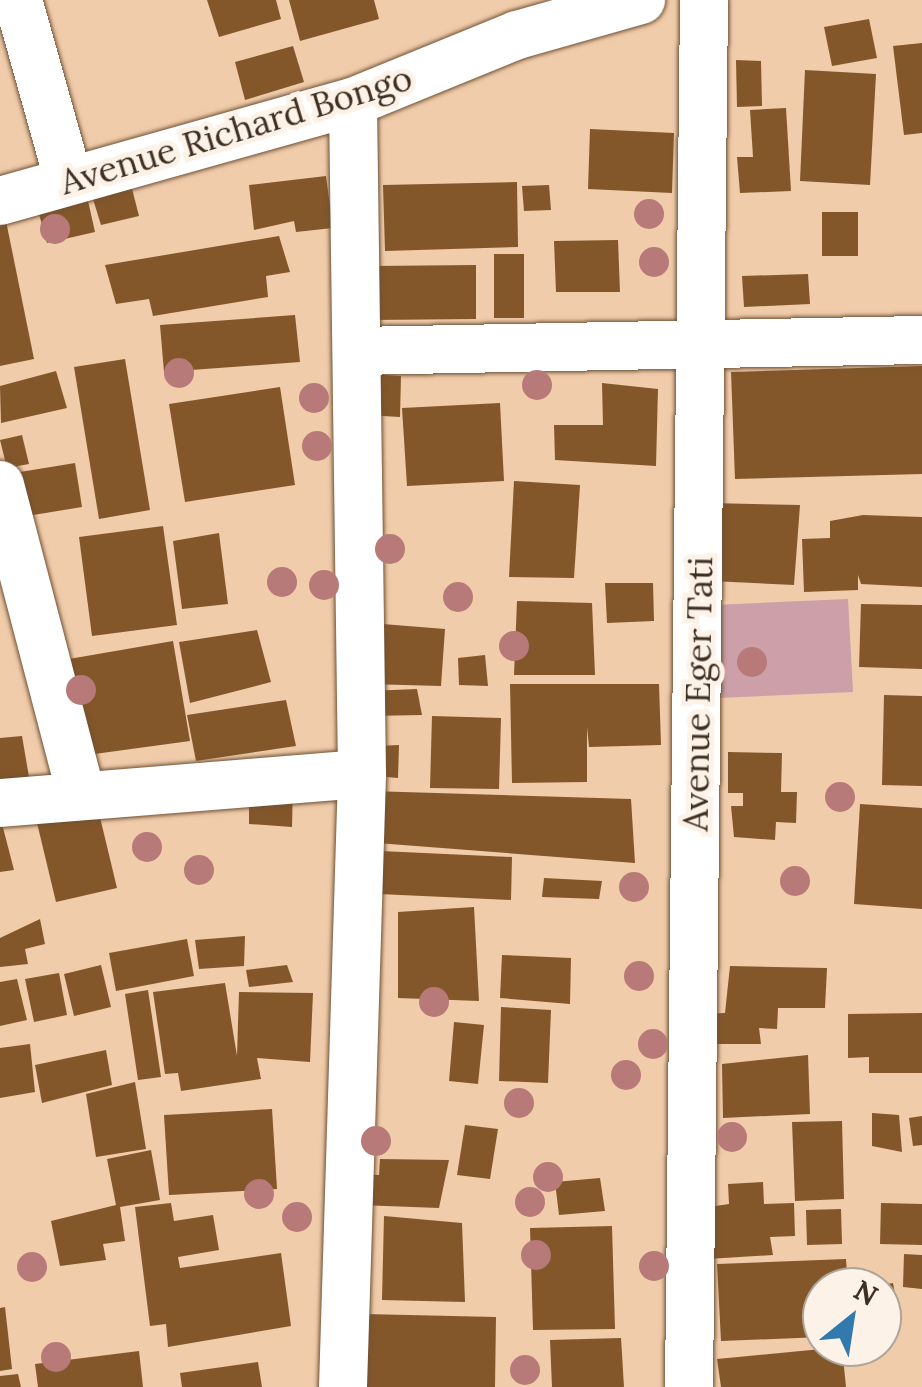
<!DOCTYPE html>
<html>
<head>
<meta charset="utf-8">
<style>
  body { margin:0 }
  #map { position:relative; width:922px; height:1387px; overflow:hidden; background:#f0ccab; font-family:Lora,serif }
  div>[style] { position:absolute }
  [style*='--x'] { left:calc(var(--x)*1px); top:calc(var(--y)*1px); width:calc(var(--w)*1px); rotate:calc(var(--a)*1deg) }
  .green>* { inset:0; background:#cc9fa9 }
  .building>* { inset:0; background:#83572a }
  .roads { filter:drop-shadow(0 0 2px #705134) drop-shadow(0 0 2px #705134) }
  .minor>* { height:48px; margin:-24px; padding:0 24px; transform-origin:24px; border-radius:24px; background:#fff }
  .trees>* { width:30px; height:30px; margin:-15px; border-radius:50%; background:#b77a78 }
  span { translate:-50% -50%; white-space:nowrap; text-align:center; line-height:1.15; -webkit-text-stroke:10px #fdf2e8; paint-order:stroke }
  .street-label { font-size:35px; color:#3d2f22 }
  .north { position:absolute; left:802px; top:1267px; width:100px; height:100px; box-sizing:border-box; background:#fdf2e8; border:2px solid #b0a499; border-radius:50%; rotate:30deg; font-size:28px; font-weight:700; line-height:40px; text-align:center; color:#3d2f22 }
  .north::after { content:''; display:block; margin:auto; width:35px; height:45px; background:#327aae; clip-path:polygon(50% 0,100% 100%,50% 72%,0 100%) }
</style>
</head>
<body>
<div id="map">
  <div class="green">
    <i style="clip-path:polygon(848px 599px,853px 692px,718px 698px,714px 605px)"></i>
  </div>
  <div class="building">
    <i style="clip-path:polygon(207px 0,276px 0,281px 19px,219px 37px)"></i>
    <i style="clip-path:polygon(289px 0,374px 0,379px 19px,300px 41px)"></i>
    <i style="clip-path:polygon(869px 19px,877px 58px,832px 66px,824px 27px)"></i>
    <i style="clip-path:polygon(922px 43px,922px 133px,904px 135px,893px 46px)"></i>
    <i style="clip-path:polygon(293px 46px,304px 82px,245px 100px,235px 62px)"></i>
    <i style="clip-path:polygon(736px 60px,761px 61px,762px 106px,737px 107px)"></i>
    <i style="clip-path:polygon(805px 70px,876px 74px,870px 185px,800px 181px)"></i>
    <i style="clip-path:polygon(786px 108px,791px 191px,740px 193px,737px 157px,753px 157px,750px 110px)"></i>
    <i style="clip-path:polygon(590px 129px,674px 133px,672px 193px,588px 189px)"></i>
    <i style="clip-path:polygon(128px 173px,139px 216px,101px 225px,88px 183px)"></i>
    <i style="clip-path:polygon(326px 176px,333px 228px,296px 232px,294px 221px,254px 230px,249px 185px)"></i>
    <i style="clip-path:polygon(517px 182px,518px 247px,385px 251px,383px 185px)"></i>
    <i style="clip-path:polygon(84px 183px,95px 232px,47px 243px,34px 196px)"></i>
    <i style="clip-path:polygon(549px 185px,551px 210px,524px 211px,522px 186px)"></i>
    <i style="clip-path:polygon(4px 211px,34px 359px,0 366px,0 212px)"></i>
    <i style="clip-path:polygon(822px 212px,858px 212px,858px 256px,822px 256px)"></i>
    <i style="clip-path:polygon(279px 236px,290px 272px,266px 276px,268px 297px,153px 316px,149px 299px,116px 304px,105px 265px)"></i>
    <i style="clip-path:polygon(618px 240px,620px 292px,556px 292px,554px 241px)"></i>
    <i style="clip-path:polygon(494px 254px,524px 254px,524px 318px,494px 318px)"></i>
    <i style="clip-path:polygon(476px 265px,476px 319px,372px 320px,371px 266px)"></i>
    <i style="clip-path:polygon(808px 274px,810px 304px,744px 307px,742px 276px)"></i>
    <i style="clip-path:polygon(295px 315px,300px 362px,164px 372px,160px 325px)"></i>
    <i style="clip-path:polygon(125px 359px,150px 510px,99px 519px,74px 367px)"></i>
    <i style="clip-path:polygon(922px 366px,922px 474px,735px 479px,731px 372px)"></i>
    <i style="clip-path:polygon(56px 371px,67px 408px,1px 423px,0 386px)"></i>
    <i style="clip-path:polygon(367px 374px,401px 376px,400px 417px,365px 415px)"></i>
    <i style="clip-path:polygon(602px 383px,658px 389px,656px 466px,555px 460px,554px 425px,603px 425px)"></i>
    <i style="clip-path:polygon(280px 387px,295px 485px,185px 502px,169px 404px)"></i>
    <i style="clip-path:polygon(500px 403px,504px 481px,407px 486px,402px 408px)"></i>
    <i style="clip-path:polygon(22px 435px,29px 464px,7px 468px,0 440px)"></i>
    <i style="clip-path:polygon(75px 463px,82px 507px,15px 518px,8px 474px)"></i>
    <i style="clip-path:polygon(514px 481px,580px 485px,574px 578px,509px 577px)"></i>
    <i style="clip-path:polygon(710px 503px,800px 505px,794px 585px,711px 581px)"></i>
    <i style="clip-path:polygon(863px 515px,922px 517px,922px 587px,861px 584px,858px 575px,858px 590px,804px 592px,802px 539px,830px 538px,830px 521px)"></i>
    <i style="clip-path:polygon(163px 526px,177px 625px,92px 636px,79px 537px)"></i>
    <i style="clip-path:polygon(219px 533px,228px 604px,182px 609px,173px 541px)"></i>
    <i style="clip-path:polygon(605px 583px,653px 583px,654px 621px,607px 623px)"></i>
    <i style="clip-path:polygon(517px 601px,592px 603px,595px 675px,514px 675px)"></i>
    <i style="clip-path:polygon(861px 604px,922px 605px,922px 669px,859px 667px)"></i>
    <i style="clip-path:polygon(370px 623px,445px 629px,441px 686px,367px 684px)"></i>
    <i style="clip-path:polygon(257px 630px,271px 682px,190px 703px,179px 642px)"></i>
    <i style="clip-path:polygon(173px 641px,190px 741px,65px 758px,46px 663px)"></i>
    <i style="clip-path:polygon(485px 655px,488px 686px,459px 685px,458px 658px)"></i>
    <i style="clip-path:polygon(510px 684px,659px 684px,661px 745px,589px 747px,587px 727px,587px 782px,512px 783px)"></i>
    <i style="clip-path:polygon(417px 689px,422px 715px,370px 716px,368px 691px)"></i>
    <i style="clip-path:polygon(884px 695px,922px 696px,922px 786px,882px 785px)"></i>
    <i style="clip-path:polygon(286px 700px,296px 746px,196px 761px,187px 715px)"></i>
    <i style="clip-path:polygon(432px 716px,501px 718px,499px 789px,430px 788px)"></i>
    <i style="clip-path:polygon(22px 736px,30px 783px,0 787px,0 738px)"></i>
    <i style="clip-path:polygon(399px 745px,398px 778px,375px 776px,376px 746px)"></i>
    <i style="clip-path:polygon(728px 752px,782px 753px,781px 792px,797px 792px,796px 823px,776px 822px,775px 840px,734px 837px,731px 806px,743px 806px,743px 793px,728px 793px)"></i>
    <i style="clip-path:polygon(293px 782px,292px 827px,249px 824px,249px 783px)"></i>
    <i style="clip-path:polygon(370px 791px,631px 799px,635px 863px,364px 842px)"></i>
    <i style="clip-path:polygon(860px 804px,922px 808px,922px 909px,854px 904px)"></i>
    <i style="clip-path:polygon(98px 809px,117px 888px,56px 902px,37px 823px)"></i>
    <i style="clip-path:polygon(0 816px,14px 870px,0 872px)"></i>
    <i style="clip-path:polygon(359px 850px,512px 857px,511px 900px,357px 893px)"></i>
    <i style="clip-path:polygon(544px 878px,602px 881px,599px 899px,542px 897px)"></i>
    <i style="clip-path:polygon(474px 907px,479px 1001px,398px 998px,398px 912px)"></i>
    <i style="clip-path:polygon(40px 919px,45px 944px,25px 949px,28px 964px,0 967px,0 938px)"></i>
    <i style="clip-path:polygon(245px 936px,244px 966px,199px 969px,195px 940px)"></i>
    <i style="clip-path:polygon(187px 939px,194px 976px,116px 991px,109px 953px)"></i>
    <i style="clip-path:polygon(502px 955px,571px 958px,570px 1004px,500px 998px)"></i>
    <i style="clip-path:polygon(101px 965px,111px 1007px,74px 1016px,64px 974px)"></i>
    <i style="clip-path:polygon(287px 965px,293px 982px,249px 987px,246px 970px)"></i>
    <i style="clip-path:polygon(730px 966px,827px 968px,825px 1008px,778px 1008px,777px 1029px,759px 1028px,761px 1044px,708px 1044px,703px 1014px,725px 1013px)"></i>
    <i style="clip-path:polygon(59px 973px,67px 1015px,34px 1022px,25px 979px)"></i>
    <i style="clip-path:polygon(17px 979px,27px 1020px,0 1026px,0 982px)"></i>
    <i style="clip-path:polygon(225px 983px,237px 1056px,239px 992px,313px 993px,310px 1062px,257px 1058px,261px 1079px,181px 1091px,178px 1073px,165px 1074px,153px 992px)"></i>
    <i style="clip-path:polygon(148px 990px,161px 1077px,138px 1080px,125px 994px)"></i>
    <i style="clip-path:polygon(501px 1007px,551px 1010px,548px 1083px,499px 1081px)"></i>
    <i style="clip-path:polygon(922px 1013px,922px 1073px,869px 1073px,869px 1057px,848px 1058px,848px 1014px)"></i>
    <i style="clip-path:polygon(454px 1022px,484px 1025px,478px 1084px,449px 1081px)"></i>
    <i style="clip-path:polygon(30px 1044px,35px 1092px,0 1098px,0 1048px)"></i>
    <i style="clip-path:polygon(106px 1050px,112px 1085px,42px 1103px,35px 1065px)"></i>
    <i style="clip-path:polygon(808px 1055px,810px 1114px,723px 1118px,722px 1064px)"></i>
    <i style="clip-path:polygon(135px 1082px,146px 1149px,96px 1157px,86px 1094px)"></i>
    <i style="clip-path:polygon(272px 1109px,277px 1189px,169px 1195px,164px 1115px)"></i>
    <i style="clip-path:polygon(872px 1113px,899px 1115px,902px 1152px,872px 1146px)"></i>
    <i style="clip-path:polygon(922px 1116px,922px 1145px,913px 1146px,909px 1118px)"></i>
    <i style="clip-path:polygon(842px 1121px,844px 1199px,795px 1201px,792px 1122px)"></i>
    <i style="clip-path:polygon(465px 1125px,498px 1129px,490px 1179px,457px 1175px)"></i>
    <i style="clip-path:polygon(151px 1150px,160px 1200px,120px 1207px,125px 1241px,103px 1244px,106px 1260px,60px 1266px,51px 1221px,116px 1205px,107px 1159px)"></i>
    <i style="clip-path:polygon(380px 1159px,449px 1160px,439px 1208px,359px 1205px,359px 1174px,379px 1175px)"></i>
    <i style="clip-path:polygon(600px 1178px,605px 1211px,559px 1215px,555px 1182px)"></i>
    <i style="clip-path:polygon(763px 1182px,764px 1204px,794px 1203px,795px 1236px,770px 1237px,773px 1255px,707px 1259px,702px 1208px,729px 1204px,728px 1184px)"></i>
    <i style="clip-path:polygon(171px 1203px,174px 1221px,213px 1215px,219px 1250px,178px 1257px,180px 1268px,281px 1253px,291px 1326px,168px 1347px,166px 1324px,150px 1326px,135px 1207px)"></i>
    <i style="clip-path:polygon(881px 1203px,922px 1204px,922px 1245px,880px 1244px)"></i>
    <i style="clip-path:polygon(841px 1209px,842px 1244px,807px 1245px,806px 1210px)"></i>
    <i style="clip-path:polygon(384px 1216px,462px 1223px,465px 1302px,382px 1300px)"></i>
    <i style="clip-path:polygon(612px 1226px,615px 1329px,533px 1330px,530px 1228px)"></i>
    <i style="clip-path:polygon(904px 1254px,922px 1255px,922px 1289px,903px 1287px)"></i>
    <i style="clip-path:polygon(846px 1259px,848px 1287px,822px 1287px,822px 1337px,721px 1341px,717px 1264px)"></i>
    <i style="clip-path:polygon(893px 1283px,900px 1322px,882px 1325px,882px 1285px)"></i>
    <i style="clip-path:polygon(5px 1307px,12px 1369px,0 1371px,0 1308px)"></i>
    <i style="clip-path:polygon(364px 1314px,496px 1317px,495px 1387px,363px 1387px)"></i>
    <i style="clip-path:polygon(621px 1338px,624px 1387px,552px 1387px,550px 1340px)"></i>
    <i style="clip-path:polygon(842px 1347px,846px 1387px,721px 1387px,717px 1359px)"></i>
    <i style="clip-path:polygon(139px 1351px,143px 1387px,38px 1387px,35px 1364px)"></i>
    <i style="clip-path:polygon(258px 1362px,262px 1387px,182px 1387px,180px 1373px)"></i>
    <i style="clip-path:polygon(18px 1374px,21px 1387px,0 1387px,0 1376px)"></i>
  </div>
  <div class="roads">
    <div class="minor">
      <i style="--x:18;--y:0;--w:188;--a:74.3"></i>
      <i style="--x:0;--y:201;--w:367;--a:-15.7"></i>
      <i style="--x:353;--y:102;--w:177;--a:-22.2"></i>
      <i style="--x:517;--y:35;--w:129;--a:-15.8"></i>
      <i style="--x:357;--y:351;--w:565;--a:-1.12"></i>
      <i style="--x:0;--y:485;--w:318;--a:75.3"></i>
      <i style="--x:0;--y:803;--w:363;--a:-4.6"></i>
      <i style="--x:343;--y:1387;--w:613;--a:-88.22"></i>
      <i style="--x:362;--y:774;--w:672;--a:-90.77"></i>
      <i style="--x:689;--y:1387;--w:1387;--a:-89.38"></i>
    </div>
  </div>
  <div class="trees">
    <i style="left:649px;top:214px"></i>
    <i style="left:55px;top:229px"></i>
    <i style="left:654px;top:262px"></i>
    <i style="left:179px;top:373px"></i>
    <i style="left:537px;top:385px"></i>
    <i style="left:314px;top:398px"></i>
    <i style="left:317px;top:446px"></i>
    <i style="left:390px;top:549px"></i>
    <i style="left:282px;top:582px"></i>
    <i style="left:324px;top:585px"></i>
    <i style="left:458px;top:597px"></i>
    <i style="left:514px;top:646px"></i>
    <i style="left:752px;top:662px"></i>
    <i style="left:81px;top:690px"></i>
    <i style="left:840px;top:797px"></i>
    <i style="left:147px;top:847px"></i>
    <i style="left:199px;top:870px"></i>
    <i style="left:795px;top:881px"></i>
    <i style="left:634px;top:887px"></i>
    <i style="left:639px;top:976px"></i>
    <i style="left:434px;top:1002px"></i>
    <i style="left:653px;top:1044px"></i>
    <i style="left:626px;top:1075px"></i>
    <i style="left:519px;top:1103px"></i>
    <i style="left:732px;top:1137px"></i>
    <i style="left:376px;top:1141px"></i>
    <i style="left:548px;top:1177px"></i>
    <i style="left:259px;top:1194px"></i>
    <i style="left:530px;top:1202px"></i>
    <i style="left:297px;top:1217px"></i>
    <i style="left:536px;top:1255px"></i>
    <i style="left:654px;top:1266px"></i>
    <i style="left:32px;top:1267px"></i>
    <i style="left:56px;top:1357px"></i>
    <i style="left:525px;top:1370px"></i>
  </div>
  <div class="street-label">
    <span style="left:236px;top:130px;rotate:-17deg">Avenue Richard Bongo</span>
    <span style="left:698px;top:694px;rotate:-89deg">Avenue Eger Tati</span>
  </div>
  <div class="north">N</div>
</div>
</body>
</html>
